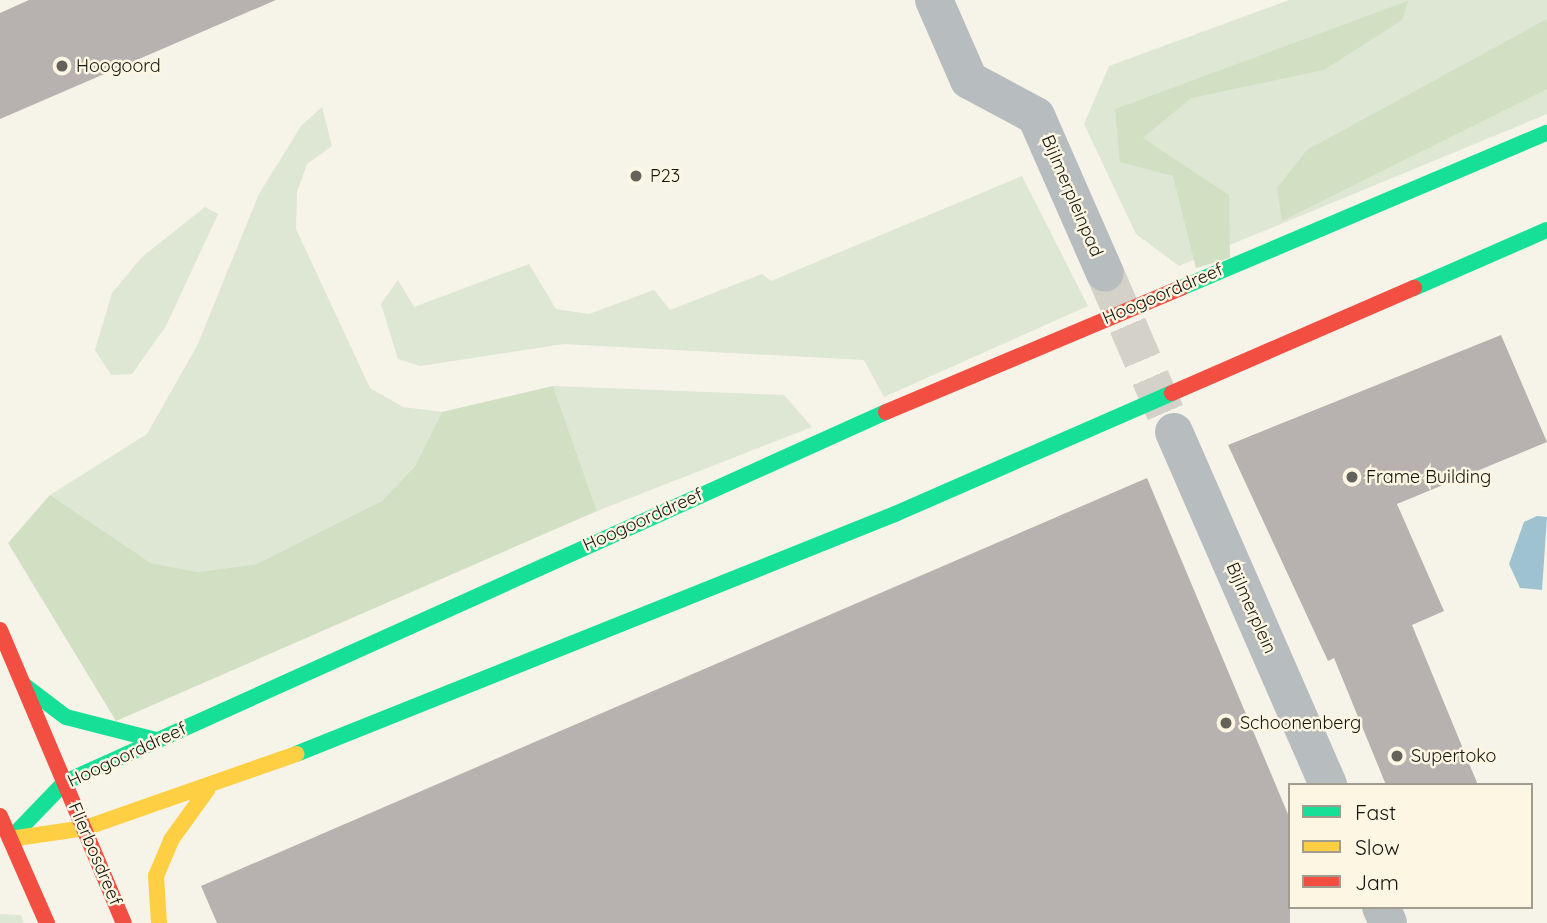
<!DOCTYPE html>
<html>
<head>
<meta charset="utf-8">
<style>
  body { margin:0 }
  #map { position:relative; width:1547px; height:923px; overflow:hidden; background:#f6f3e9; font-family:Quicksand,sans-serif }
  div>[style] { position:absolute }
  [style*='--x'] { left:calc(var(--x)*1px); top:calc(var(--y)*1px); width:calc(var(--w)*1px); rotate:calc(var(--a)*1deg) }
  .green>* { inset:0; background:#dee6d4 }
  .forest>* { inset:0; background:#d1dfc2 }
  .water>* { inset:0; background:#9fc2d1 }
  .building>* { inset:0; background:#b7b2af }
  .street-tunnel>* { height:38px; margin-top:-19px; transform-origin:0; background:repeating-linear-gradient(90deg,#d4d2c8 0 38px,transparent 0 57px) }
  .street>* { height:38px; margin:-19px; padding:0 19px; transform-origin:19px; border-radius:19px; background:#b7bdbe }
  .fast>* { height:16px; margin:-8px; padding:0 8px; transform-origin:8px; border-radius:8px; background:#16e098 }
  .slow>* { height:16px; margin:-8px; padding:0 8px; transform-origin:8px; border-radius:8px; background:#ffcf43 }
  .jam>* { height:16px; margin:-8px; padding:0 8px; transform-origin:8px; border-radius:8px; background:#f24e42 }
  .dots>* { width:19px; height:19px; translate:-50% -50%; box-sizing:border-box; border:4px solid #fcf6e3; border-radius:50% }
  span { translate:-50% -50%; white-space:nowrap; text-align:center; line-height:1.15; -webkit-text-stroke:5px #fcf6e3; paint-order:stroke }
  .poi-label { font-size:18px; color:#16140e }
  .left { translate:0 -50%; text-align:left }
  .street-label { font-size:18px; color:#16140e }
  .legend { position:absolute; left:1288px; top:783px; width:245px; height:126px; box-sizing:border-box; background:#fcf6e3; border:2px solid #a09c8e; margin:0; padding:9px 12px; list-style:none; font-size:21px; color:#16140e }
  .legend li { display:flex; align-items:center; gap:14px; height:35px }
  .legend b { width:35px; border:2px solid #a09c8e }
</style>
</head>
<body>
<div id="map">
  <div class="green">
    <i style="clip-path:polygon(1289px 0,1547px 0,1547px 114px,1179px 266px,1136px 234px,1084px 124px,1109px 66px)"></i>
    <i style="clip-path:polygon(322px 107px,332px 146px,307px 164px,297px 192px,296px 229px,370px 388px,403px 407px,442px 412px,415px 466px,382px 501px,330px 531px,257px 564px,198px 572px,151px 563px,50px 495px,147px 434px,197px 346px,259px 194px,301px 126px)"></i>
    <i style="clip-path:polygon(1022px 176px,1088px 306px,884px 397px,864px 360px,564px 344px,420px 366px,398px 359px,381px 304px,398px 280px,414px 307px,529px 264px,556px 309px,589px 314px,654px 290px,670px 310px,762px 274px,771px 281px)"></i>
    <i style="clip-path:polygon(205px 207px,218px 214px,166px 326px,132px 374px,111px 375px,95px 350px,112px 293px,142px 257px)"></i>
    <i style="clip-path:polygon(553px 386px,784px 395px,812px 427px,597px 511px)"></i>
    <i style="clip-path:polygon(0 914px,21px 915px,24px 923px,0 923px)"></i>
  </div>
  <div class="forest">
    <i style="clip-path:polygon(1408px 1px,1402px 20px,1324px 70px,1191px 98px,1143px 138px,1229px 195px,1230px 258px,1196px 268px,1173px 176px,1120px 162px,1115px 109px)"></i>
    <i style="clip-path:polygon(1547px 19px,1547px 89px,1282px 221px,1277px 188px,1307px 150px)"></i>
    <i style="clip-path:polygon(553px 386px,597px 511px,116px 721px,8px 543px,50px 495px,151px 563px,198px 572px,257px 564px,382px 501px,415px 466px,442px 412px)"></i>
  </div>
  <div class="water">
    <i style="clip-path:polygon(1537px 516px,1547px 517px,1542px 590px,1520px 588px,1509px 564px,1524px 522px)"></i>
  </div>
  <div class="building">
    <i style="clip-path:polygon(29px 0,276px 0,0 119px,0 13px)"></i>
    <i style="clip-path:polygon(1501px 335px,1547px 442px,1397px 504px,1444px 611px,1412px 625px,1478px 785px,1386px 785px,1334px 658px,1328px 661px,1228px 445px)"></i>
    <i style="clip-path:polygon(1147px 478px,1290px 819px,1290px 923px,217px 923px,201px 886px)"></i>
  </div>
  <div class="street-tunnel">
    <i style="--x:1105;--y:273;--w:169;--a:66.6"></i>
  </div>
  <div class="street">
    <i style="--x:934;--y:0;--w:87;--a:66.4"></i>
    <i style="--x:969;--y:80;--w:76;--a:28.2"></i>
    <i style="--x:1036;--y:116;--w:171;--a:66.3"></i>
    <i style="--x:1174;--y:432;--w:385;--a:66.4"></i>
    <i style="--x:1381;--y:907;--w:17;--a:66"></i>
  </div>
  <div class="fast">
    <i style="--x:1181;--y:288;--w:397;--a:-23"></i>
    <i style="--x:1414;--y:288;--w:145;--a:-23.6"></i>
    <i style="--x:25;--y:686;--w:51;--a:37.1"></i>
    <i style="--x:66;--y:717;--w:93;--a:14.3"></i>
    <i style="--x:296;--y:754;--w:645;--a:-21.83"></i>
    <i style="--x:895;--y:514;--w:302;--a:-23.6"></i>
    <i style="--x:10;--y:839;--w:79;--a:-46"></i>
    <i style="--x:65;--y:782;--w:901;--a:-24.26"></i>
  </div>
  <div class="slow">
    <i style="--x:10;--y:839;--w:76;--a:-8.3"></i>
    <i style="--x:85;--y:828;--w:224;--a:-19.3"></i>
    <i style="--x:159;--y:923;--w:47;--a:-93.7"></i>
    <i style="--x:156;--y:876;--w:39;--a:-67"></i>
    <i style="--x:171;--y:840;--w:62;--a:-54.2"></i>
  </div>
  <div class="jam">
    <i style="--x:1172;--y:393;--w:264;--a:-23.5"></i>
    <i style="--x:886;--y:412;--w:320;--a:-22.8"></i>
    <i style="--x:0;--y:630;--w:318;--a:67.1"></i>
    <i style="--x:0;--y:816;--w:117;--a:66.3"></i>
  </div>
  <div class="dots">
    <i style="left:62px;top:66px;background:#64625b"></i>
    <i style="left:636px;top:176px;background:#64625b"></i>
    <i style="left:1352px;top:477px;background:#64625b"></i>
    <i style="left:1226px;top:723px;background:#64625b"></i>
    <i style="left:1397px;top:756px;background:#64625b"></i>
  </div>
  <div class="poi-label">
    <span class="left" style="left:76px;top:66px">Hoogoord</span>
    <span class="left" style="left:650px;top:176px">P23</span>
    <span class="left" style="left:1366px;top:477px">Frame Building</span>
    <span class="left" style="left:1240px;top:723px">Schoonenberg</span>
    <span class="left" style="left:1411px;top:756px">Supertoko</span>
  </div>
  <div class="street-label">
    <span style="left:1072px;top:196px;rotate:67deg">Bijlmerpleinpad</span>
    <span style="left:1163px;top:294px;rotate:-23deg">Hoogoorddreef</span>
    <span style="left:643px;top:520px;rotate:-24deg">Hoogoorddreef</span>
    <span style="left:1251px;top:608px;rotate:66deg">Bijlmerplein</span>
    <span style="left:127px;top:755px;rotate:-25deg">Hoogoorddreef</span>
    <span style="left:95px;top:854px;rotate:67deg">Flierbosdreef</span>
  </div>
  <ul class="legend">
  <li><b style="height:9px;background:#16e098"></b>Fast</li>
  <li><b style="height:9px;background:#ffcf43"></b>Slow</li>
  <li><b style="height:9px;background:#f24e42"></b>Jam</li>
  </ul>
</div>
</body>
</html>
